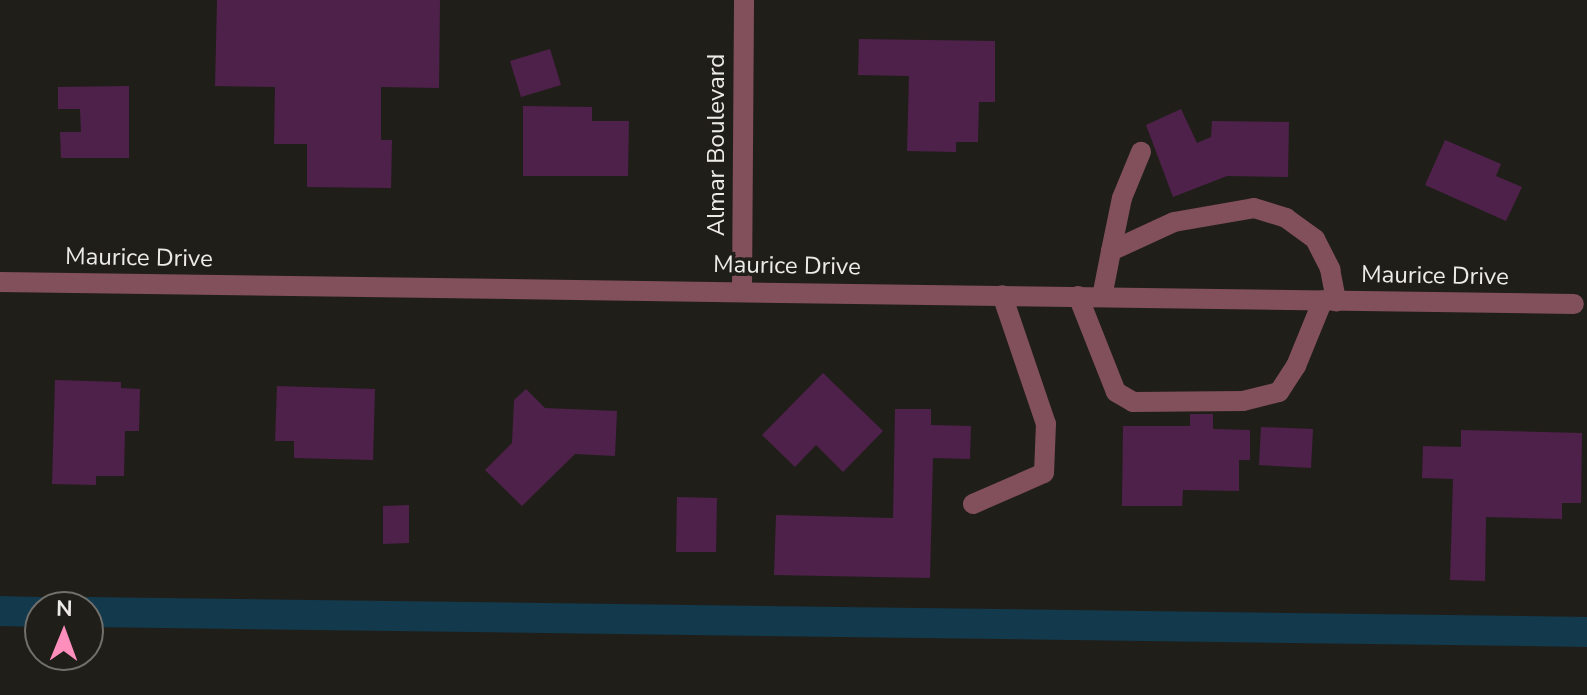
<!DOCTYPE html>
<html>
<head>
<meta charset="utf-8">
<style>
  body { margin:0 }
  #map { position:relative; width:1587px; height:695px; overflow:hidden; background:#201e19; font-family:"Nunito Sans",sans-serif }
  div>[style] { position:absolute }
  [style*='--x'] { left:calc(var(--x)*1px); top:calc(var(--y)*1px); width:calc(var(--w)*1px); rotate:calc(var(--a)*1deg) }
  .canal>* { height:30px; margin:-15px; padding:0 15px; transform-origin:15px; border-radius:15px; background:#13394c }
  .building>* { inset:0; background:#4e214a }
  .minor>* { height:20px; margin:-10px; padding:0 10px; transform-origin:10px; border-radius:10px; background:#82505a }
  span { translate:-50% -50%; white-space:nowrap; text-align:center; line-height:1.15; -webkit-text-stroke:7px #201e19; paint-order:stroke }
  .street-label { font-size:24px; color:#edebe8 }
  .north { position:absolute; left:24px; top:591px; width:80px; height:80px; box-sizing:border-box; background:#201e19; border:2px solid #72706c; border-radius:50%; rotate:1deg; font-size:22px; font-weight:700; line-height:32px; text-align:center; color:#edebe8 }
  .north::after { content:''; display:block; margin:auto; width:28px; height:36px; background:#fe8ebc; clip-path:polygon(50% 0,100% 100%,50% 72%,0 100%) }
</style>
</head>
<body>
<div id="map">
  <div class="canal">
    <i style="--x:0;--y:611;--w:40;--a:1.4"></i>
    <i style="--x:88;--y:612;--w:1499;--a:0.76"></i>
  </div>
  <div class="building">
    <i style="clip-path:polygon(217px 0,440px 0,439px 88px,381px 87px,381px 140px,392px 140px,391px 188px,307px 187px,307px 144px,274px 144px,275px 87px,215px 86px)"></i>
    <i style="clip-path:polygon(859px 39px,995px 41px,995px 102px,979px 102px,978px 142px,956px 142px,956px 152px,907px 151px,909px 76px,858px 75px)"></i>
    <i style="clip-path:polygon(550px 49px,561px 85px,521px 97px,510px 61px)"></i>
    <i style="clip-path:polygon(129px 86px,129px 158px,61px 158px,60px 132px,81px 132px,80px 109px,58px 109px,58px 87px)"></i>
    <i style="clip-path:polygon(523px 106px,592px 107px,592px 121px,629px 121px,628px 176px,523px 176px)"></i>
    <i style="clip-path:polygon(1181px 109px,1197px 143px,1211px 137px,1212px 121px,1289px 122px,1288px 177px,1227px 176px,1173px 197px,1146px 125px)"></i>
    <i style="clip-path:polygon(1445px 140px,1501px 164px,1496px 176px,1522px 187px,1506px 221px,1425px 185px)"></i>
    <i style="clip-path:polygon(823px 373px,883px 431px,843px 472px,816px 445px,795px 467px,762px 435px)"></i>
    <i style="clip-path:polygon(55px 380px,121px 382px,121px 388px,140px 389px,139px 431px,125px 431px,124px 476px,96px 476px,96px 485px,52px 484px)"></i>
    <i style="clip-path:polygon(277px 386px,375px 389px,373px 460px,294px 458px,294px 441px,275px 441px)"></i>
    <i style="clip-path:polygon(526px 389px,545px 408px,617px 411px,615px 456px,575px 454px,522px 506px,485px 470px,512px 443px,514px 400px)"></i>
    <i style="clip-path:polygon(895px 409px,931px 409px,931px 425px,971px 426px,970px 459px,933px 458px,930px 578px,774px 575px,776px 515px,893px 518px)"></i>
    <i style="clip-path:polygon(1190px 414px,1213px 414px,1213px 429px,1250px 430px,1250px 460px,1239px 460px,1239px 491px,1183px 490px,1182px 506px,1122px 506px,1123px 426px,1190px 426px)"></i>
    <i style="clip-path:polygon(1261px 427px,1313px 429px,1311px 468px,1259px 465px)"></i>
    <i style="clip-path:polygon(1461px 430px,1582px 433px,1581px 503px,1562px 503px,1562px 519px,1486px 517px,1485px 581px,1450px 580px,1453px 479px,1422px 478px,1423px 446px,1461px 447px)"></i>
    <i style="clip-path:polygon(677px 497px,717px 498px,716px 552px,676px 552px)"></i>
    <i style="clip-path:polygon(409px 505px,409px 543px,383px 544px,383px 506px)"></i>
  </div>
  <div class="minor">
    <i style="--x:1111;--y:251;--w:54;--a:-78.3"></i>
    <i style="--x:1122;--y:198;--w:50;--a:-67.6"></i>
    <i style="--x:0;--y:282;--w:1574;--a:0.8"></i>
    <i style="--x:742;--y:291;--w:291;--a:-89.6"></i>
    <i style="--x:1078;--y:296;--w:103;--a:68.4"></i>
    <i style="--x:1116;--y:392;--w:20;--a:30"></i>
    <i style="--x:1133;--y:402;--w:110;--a:-0.5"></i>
    <i style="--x:1243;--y:401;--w:37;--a:-14"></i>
    <i style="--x:1279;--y:392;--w:31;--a:-57"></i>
    <i style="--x:1296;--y:366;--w:71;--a:-67.8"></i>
    <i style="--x:1102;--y:297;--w:47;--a:-78.9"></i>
    <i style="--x:1111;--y:251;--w:69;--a:-24.7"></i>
    <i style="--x:1174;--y:222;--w:81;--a:-9.9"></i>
    <i style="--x:1254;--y:208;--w:34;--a:17"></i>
    <i style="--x:1286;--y:218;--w:36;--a:36"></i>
    <i style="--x:1315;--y:239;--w:34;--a:63"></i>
    <i style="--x:1330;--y:269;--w:33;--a:79"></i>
    <i style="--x:973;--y:504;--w:77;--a:-23.6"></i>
    <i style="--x:1044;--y:473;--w:49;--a:-87.7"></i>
    <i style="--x:1046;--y:424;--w:136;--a:-108.8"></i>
  </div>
  <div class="street-label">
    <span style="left:717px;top:145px;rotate:-90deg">Almar Boulevard</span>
    <span style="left:139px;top:258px;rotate:1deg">Maurice Drive</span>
    <span style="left:787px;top:266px;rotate:1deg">Maurice Drive</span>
    <span style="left:1435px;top:276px;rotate:1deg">Maurice Drive</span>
  </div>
  <div class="north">N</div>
</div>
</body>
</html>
